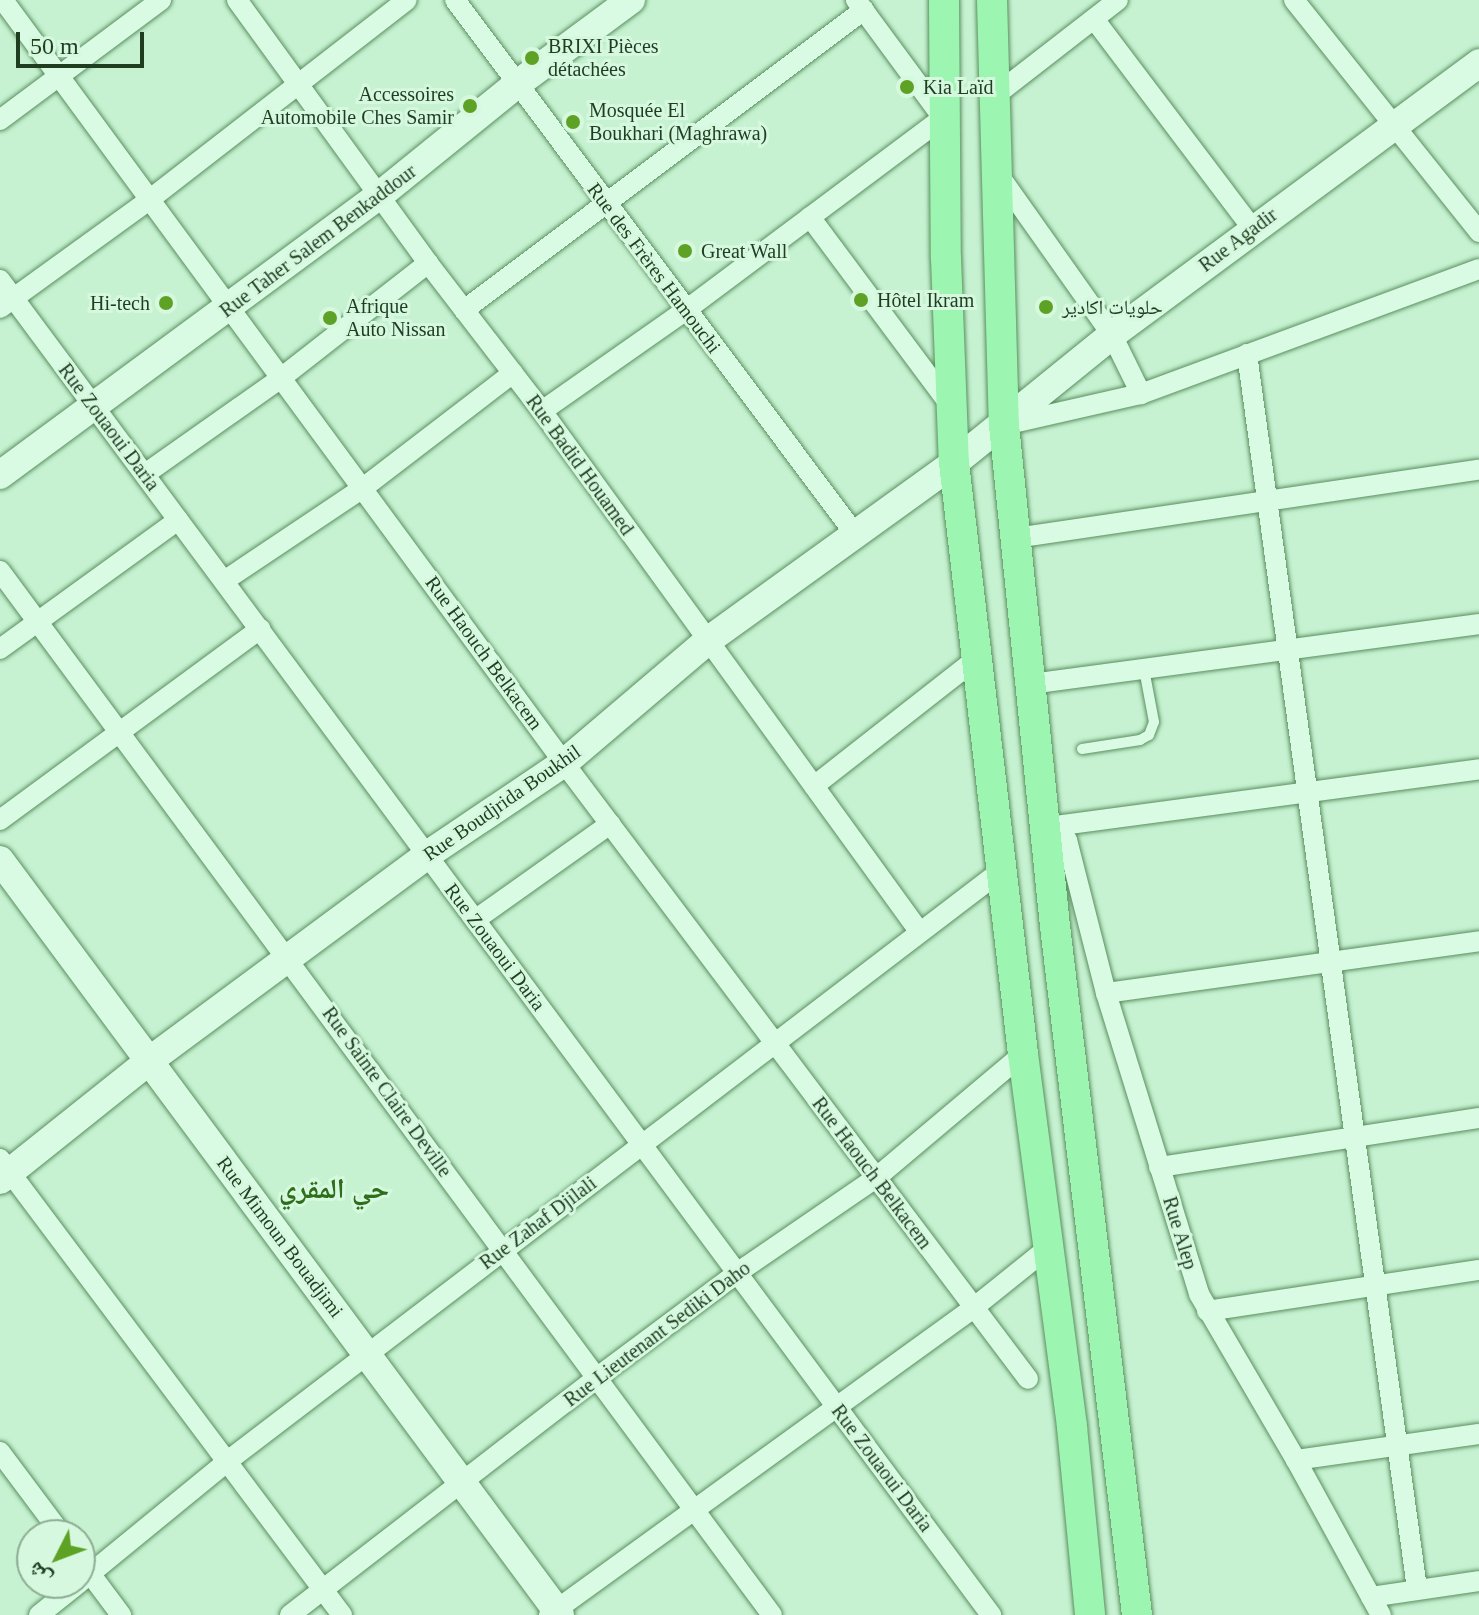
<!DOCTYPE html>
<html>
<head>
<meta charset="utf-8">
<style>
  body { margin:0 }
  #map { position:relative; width:1479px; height:1615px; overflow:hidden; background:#c6f2d1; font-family:"Times New Roman","Noto Naskh Arabic",serif }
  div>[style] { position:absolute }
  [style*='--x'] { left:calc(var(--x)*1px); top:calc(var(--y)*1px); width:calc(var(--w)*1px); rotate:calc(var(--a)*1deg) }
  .roads { filter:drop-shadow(0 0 2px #5a8f5f) drop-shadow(0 0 2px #5a8f5f) }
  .lane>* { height:10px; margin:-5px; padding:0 5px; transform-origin:5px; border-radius:5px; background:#dafbe3 }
  .street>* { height:20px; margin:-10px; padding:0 10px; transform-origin:10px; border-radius:10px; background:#dafbe3 }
  .secondary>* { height:28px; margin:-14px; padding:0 14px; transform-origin:14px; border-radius:14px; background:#dafbe3 }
  .primary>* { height:30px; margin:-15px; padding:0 15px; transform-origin:15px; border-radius:15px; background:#9cf6b2 }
  .dots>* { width:22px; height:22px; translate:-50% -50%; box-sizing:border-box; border:4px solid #d6f8df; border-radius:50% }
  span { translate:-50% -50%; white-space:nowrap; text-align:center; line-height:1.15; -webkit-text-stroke:6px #d6f8df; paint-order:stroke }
  .poi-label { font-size:20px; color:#1f3e20 }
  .left { translate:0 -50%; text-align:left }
  .right { translate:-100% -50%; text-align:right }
  .street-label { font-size:20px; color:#1f3e20 }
  .district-label { font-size:28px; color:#2e6e1b; font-weight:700 }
  .north { position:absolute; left:16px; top:1519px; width:80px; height:80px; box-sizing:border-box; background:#d6f8df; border:2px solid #8dae93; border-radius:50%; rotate:228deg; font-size:22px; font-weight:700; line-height:32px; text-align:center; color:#1f3e20 }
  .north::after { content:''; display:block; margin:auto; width:28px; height:36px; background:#5da225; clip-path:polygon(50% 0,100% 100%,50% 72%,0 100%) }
  .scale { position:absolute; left:16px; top:32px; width:128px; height:36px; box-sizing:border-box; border:4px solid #1f3e20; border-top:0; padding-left:10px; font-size:24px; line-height:28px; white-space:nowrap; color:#1f3e20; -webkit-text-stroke:6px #d6f8df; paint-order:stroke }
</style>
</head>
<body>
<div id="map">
  <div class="roads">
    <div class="lane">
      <i style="--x:1082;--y:749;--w:59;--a:-8.8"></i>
      <i style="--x:1140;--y:740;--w:10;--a:-29"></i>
      <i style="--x:1149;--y:735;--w:14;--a:-69"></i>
      <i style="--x:1154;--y:722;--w:54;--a:-100.7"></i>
    </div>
    <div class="street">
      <i style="--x:3;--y:0;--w:947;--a:53.67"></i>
      <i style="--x:564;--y:763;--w:771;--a:53.01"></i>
      <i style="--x:237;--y:0;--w:325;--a:54"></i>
      <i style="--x:428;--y:263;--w:187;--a:52.4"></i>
      <i style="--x:542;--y:411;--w:642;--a:54.06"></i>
      <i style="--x:455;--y:0;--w:667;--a:53.16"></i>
      <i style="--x:1294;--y:0;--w:297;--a:51.4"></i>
      <i style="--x:1094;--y:19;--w:262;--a:52.9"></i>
      <i style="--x:993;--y:97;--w:158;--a:-37.8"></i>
      <i style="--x:0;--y:120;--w:201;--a:-36.7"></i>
      <i style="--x:998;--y:174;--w:197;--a:54.7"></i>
      <i style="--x:1112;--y:335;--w:66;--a:63.8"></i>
      <i style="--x:810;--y:217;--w:236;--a:53.3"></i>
      <i style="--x:0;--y:280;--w:1663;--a:53.41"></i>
      <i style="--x:0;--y:308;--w:184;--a:-35.9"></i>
      <i style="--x:149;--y:200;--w:326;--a:-37.8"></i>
      <i style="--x:464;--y:310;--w:500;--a:-36.9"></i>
      <i style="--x:1247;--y:354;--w:1247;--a:82.16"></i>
      <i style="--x:542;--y:411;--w:176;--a:-35"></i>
      <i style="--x:686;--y:310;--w:321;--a:-36.8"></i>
      <i style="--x:943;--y:118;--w:147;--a:-126.4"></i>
      <i style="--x:1004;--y:425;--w:140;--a:-12.8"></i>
      <i style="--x:1141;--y:394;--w:360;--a:-20.3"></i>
      <i style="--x:145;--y:474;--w:166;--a:-35.2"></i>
      <i style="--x:281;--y:378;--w:187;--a:-38"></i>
      <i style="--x:1016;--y:538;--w:468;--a:-8.4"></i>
      <i style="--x:0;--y:571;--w:1298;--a:53.52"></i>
      <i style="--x:224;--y:581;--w:167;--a:-33.8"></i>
      <i style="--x:363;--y:488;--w:189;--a:-37.5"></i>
      <i style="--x:0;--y:649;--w:220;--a:-35.9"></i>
      <i style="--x:1030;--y:684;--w:453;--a:-7.6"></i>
      <i style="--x:814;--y:786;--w:207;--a:-38.1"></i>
      <i style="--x:0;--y:820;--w:323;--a:-36.3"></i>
      <i style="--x:1047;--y:827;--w:24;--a:33"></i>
      <i style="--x:1067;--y:840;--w:158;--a:75.7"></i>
      <i style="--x:1106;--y:993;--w:315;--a:72.8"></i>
      <i style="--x:1199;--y:1294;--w:192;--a:59.7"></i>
      <i style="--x:1296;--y:1460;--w:177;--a:61.3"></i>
      <i style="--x:1047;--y:827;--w:436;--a:-7.6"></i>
      <i style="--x:475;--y:920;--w:166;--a:-35.4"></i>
      <i style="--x:1106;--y:993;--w:377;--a:-7.9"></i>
      <i style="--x:0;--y:1159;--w:570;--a:53.13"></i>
      <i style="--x:1159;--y:1167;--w:324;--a:-8.7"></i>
      <i style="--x:1207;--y:1311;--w:275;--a:-8.6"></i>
      <i style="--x:0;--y:1452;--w:104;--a:53.2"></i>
      <i style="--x:1296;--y:1460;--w:185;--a:-8.1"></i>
      <i style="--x:80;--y:1560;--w:69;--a:53.3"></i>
      <i style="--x:80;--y:1582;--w:193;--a:-39.3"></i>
      <i style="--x:229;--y:1460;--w:972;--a:-37.35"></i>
      <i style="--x:1371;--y:1597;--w:109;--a:-8.4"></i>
      <i style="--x:39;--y:1615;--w:51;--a:-38.7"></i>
      <i style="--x:290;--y:1615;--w:391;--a:-37.7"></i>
      <i style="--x:599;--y:1376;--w:172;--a:-36.7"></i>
      <i style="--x:737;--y:1273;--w:170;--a:-34.4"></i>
      <i style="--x:877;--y:1177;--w:191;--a:-40.1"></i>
      <i style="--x:549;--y:1615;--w:522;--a:-35.88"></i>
      <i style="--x:972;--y:1309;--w:99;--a:-38.8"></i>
    </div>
    <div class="secondary">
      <i style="--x:0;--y:475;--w:472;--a:-36.4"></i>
      <i style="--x:380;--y:195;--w:175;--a:-39"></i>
      <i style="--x:516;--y:85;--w:143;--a:-36.5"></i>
      <i style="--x:0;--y:860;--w:940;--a:53.43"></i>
      <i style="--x:0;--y:1180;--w:191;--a:-38.6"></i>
      <i style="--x:149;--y:1061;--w:346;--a:-36.5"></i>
      <i style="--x:427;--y:855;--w:165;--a:-33.9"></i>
      <i style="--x:564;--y:763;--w:187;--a:-40.4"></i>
      <i style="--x:706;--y:642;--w:306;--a:-35.8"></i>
      <i style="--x:954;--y:463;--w:203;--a:-39"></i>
      <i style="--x:1112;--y:335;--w:457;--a:-36.5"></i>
    </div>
    <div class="primary">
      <i style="--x:944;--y:0;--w:258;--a:89.6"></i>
      <i style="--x:946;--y:258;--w:205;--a:87.8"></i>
      <i style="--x:954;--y:463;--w:595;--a:83.34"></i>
      <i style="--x:1023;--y:1054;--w:376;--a:82.5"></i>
      <i style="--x:1072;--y:1427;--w:189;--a:84.5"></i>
      <i style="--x:992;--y:0;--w:425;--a:88.4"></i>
      <i style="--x:1004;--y:425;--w:504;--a:84.19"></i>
      <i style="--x:1055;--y:926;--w:694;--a:83.21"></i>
    </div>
  </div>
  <div class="dots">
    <i style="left:532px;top:58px;background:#5da225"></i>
    <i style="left:907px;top:87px;background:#5da225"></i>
    <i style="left:470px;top:106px;background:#5da225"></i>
    <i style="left:573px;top:122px;background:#5da225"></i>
    <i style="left:685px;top:251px;background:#5da225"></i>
    <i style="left:861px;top:300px;background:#5da225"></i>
    <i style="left:166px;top:303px;background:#5da225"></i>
    <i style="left:1046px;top:307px;background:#5da225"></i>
    <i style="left:330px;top:318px;background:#5da225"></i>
  </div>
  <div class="poi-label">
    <span class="left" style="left:548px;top:58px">BRIXI Pièces<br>détachées</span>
    <span class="left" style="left:923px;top:87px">Kia Laïd</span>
    <span class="right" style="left:454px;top:106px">Accessoires<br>Automobile Ches Samir</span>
    <span class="left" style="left:589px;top:122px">Mosquée El<br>Boukhari (Maghrawa)</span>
    <span class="left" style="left:701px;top:251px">Great Wall</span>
    <span class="left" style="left:877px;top:300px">Hôtel Ikram</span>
    <span class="right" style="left:150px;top:303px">Hi-tech</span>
    <span class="left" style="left:346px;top:318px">Afrique<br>Auto Nissan</span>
    <span class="left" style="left:1062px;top:307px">حلويات اكادير</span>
  </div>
  <div class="street-label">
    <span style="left:1238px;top:240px;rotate:-37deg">Rue Agadir</span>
    <span style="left:318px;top:241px;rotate:-37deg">Rue Taher Salem Benkaddour</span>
    <span style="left:654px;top:268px;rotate:53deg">Rue des Frères Hamouchi</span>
    <span style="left:109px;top:427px;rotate:53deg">Rue Zouaoui Daria</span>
    <span style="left:580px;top:465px;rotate:54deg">Rue Badid Houamed</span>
    <span style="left:484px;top:653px;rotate:54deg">Rue Haouch Belkacem</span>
    <span style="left:502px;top:803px;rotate:-35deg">Rue Boudjrida Boukhil</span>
    <span style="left:495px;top:947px;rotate:53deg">Rue Zouaoui Daria</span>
    <span style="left:387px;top:1092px;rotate:54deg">Rue Sainte Claire Deville</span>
    <span style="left:872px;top:1173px;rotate:53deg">Rue Haouch Belkacem</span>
    <span style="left:538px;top:1223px;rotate:-37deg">Rue Zahaf Djilali</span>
    <span style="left:1180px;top:1233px;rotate:73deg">Rue Alep</span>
    <span style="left:280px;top:1237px;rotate:53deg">Rue Mimoun Bouadjimi</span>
    <span style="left:657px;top:1334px;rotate:-37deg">Rue Lieutenant Sediki Daho</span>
    <span style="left:882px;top:1468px;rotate:53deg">Rue Zouaoui Daria</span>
  </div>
  <div class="district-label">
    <span style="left:334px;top:1189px">حي المقري</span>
  </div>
  <div class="north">ش</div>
  <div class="scale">50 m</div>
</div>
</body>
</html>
